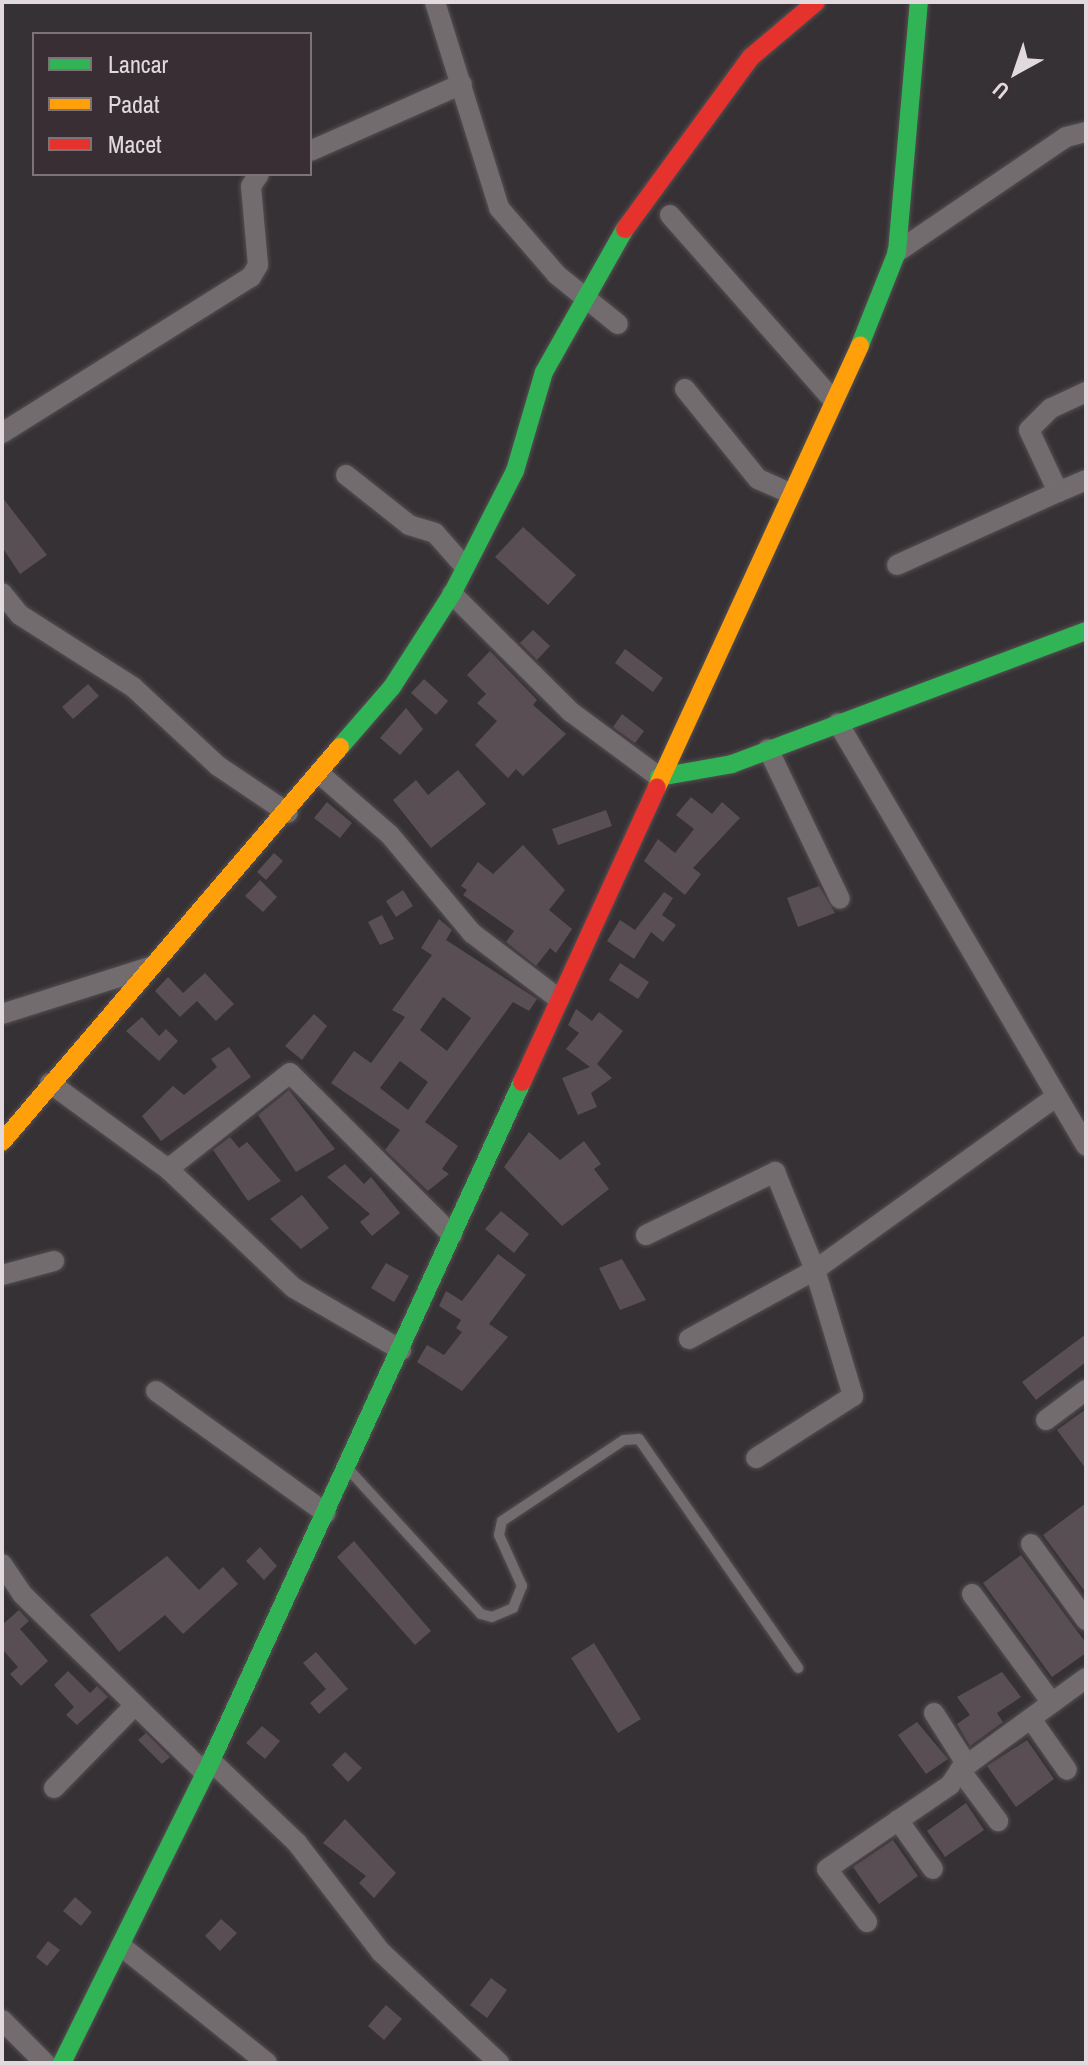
<!DOCTYPE html>
<html>
<head>
<meta charset="utf-8">
<style>
  body { margin:0 }
  #map { position:relative; width:1088px; height:2065px; overflow:hidden; background:#363134; font-family:"Archivo Narrow",sans-serif }
  div>[style] { position:absolute }
  [style*='--x'] { left:calc(var(--x)*1px); top:calc(var(--y)*1px); width:calc(var(--w)*1px); rotate:calc(var(--a)*1deg) }
  .building>* { inset:0; background:#5a4e55 }
  .roads { filter:drop-shadow(0 0 2px #544f52) drop-shadow(0 0 2px #544f52) }
  .lane>* { height:10px; margin:-5px; padding:0 5px; transform-origin:5px; border-radius:5px; background:#726c6f }
  .street>* { height:20px; margin:-10px; padding:0 10px; transform-origin:10px; border-radius:10px; background:#726c6f }
  .fast>* { height:18px; margin:-9px; padding:0 9px; transform-origin:9px; border-radius:9px; background:#30b455 }
  .slow>* { height:18px; margin:-9px; padding:0 9px; transform-origin:9px; border-radius:9px; background:#ff9f0a }
  .jam>* { height:18px; margin:-9px; padding:0 9px; transform-origin:9px; border-radius:9px; background:#e5322d }
  span { translate:-50% -50%; white-space:nowrap; text-align:center; line-height:1.15; -webkit-text-stroke:6px #392e34; paint-order:stroke }
  .frame { position:absolute; inset:0; border:4px solid #e1d9dd; pointer-events:none }
  .legend { position:absolute; left:32px; top:32px; width:280px; height:144px; box-sizing:border-box; background:#392e34; border:2px solid #7c7278; margin:0; padding:10px 14px; list-style:none; font-size:24px; color:#e1d9dd }
  .legend li { display:flex; align-items:center; gap:16px; height:40px }
  .legend b { width:40px; border:2px solid #7c7278 }
  .north { position:absolute; left:976px; top:32px; width:80px; height:80px; -webkit-text-stroke:6px #392e34; paint-order:stroke; rotate:220deg; font-size:22px; font-weight:700; line-height:32px; text-align:center; color:#e1d9dd }
  .north::after { content:''; display:block; margin:auto; width:28px; height:36px; background:#e1d9dd; clip-path:polygon(50% 0,100% 100%,50% 72%,0 100%) }
</style>
</head>
<body>
<div id="map">
  <div class="building">
    <i style="clip-path:polygon(2px 497px,47px 555px,20px 574px,2px 547px)"></i>
    <i style="clip-path:polygon(523px 527px,576px 575px,548px 605px,495px 557px)"></i>
    <i style="clip-path:polygon(533px 630px,550px 646px,537px 660px,520px 643px)"></i>
    <i style="clip-path:polygon(625px 649px,663px 678px,653px 692px,615px 663px)"></i>
    <i style="clip-path:polygon(490px 651px,537px 700px,533px 705px,566px 734px,523px 776px,516px 769px,508px 778px,475px 745px,497px 721px,477px 703px,486px 694px,467px 675px)"></i>
    <i style="clip-path:polygon(424px 679px,448px 701px,436px 715px,411px 693px)"></i>
    <i style="clip-path:polygon(88px 684px,99px 696px,73px 719px,62px 707px)"></i>
    <i style="clip-path:polygon(406px 708px,423px 729px,400px 755px,380px 738px)"></i>
    <i style="clip-path:polygon(622px 714px,644px 731px,635px 743px,613px 727px)"></i>
    <i style="clip-path:polygon(458px 770px,486px 804px,431px 848px,393px 800px,416px 780px,428px 795px)"></i>
    <i style="clip-path:polygon(691px 797px,712px 814px,722px 802px,740px 818px,693px 868px,701px 874px,685px 895px,644px 861px,658px 839px,675px 853px,694px 829px,676px 815px)"></i>
    <i style="clip-path:polygon(327px 802px,352px 823px,340px 838px,314px 818px)"></i>
    <i style="clip-path:polygon(606px 810px,612px 826px,558px 845px,552px 829px)"></i>
    <i style="clip-path:polygon(523px 845px,565px 890px,549px 910px,572px 929px,556px 953px,550px 948px,536px 966px,506px 942px,514px 931px,463px 895px,467px 890px,461px 886px,478px 862px,493px 874px)"></i>
    <i style="clip-path:polygon(274px 853px,283px 861px,266px 880px,257px 872px)"></i>
    <i style="clip-path:polygon(260px 880px,277px 897px,263px 912px,245px 896px)"></i>
    <i style="clip-path:polygon(819px 886px,835px 913px,798px 927px,787px 898px)"></i>
    <i style="clip-path:polygon(403px 890px,413px 906px,396px 917px,386px 901px)"></i>
    <i style="clip-path:polygon(664px 892px,673px 898px,662px 915px,676px 925px,663px 942px,651px 932px,634px 959px,607px 941px,620px 920px,635px 930px)"></i>
    <i style="clip-path:polygon(382px 915px,394px 939px,380px 945px,368px 922px)"></i>
    <i style="clip-path:polygon(evenodd,439px 919px,452px 930px,446px 940px,537px 999px,529px 1011px,513px 1002px,425px 1122px,458px 1146px,442px 1169px,449px 1174px,428px 1191px,385px 1150px,400px 1130px,331px 1083px,354px 1051px,371px 1063px,405px 1017px,392px 1010px,432px 955px,421px 948px,439px 919px,443px 997px,471px 1018px,447px 1051px,420px 1030px,443px 997px,439px 919px,400px 1061px,428px 1082px,408px 1110px,380px 1088px,400px 1061px)"></i>
    <i style="clip-path:polygon(620px 963px,649px 982px,638px 999px,609px 980px)"></i>
    <i style="clip-path:polygon(205px 973px,234px 1004px,216px 1021px,197px 1001px,180px 1017px,155px 991px,168px 977px,183px 993px)"></i>
    <i style="clip-path:polygon(576px 1009px,592px 1021px,599px 1012px,623px 1031px,597px 1064px,612px 1078px,591px 1093px,597px 1107px,578px 1115px,562px 1078px,590px 1067px,566px 1049px,579px 1033px,568px 1025px)"></i>
    <i style="clip-path:polygon(314px 1014px,327px 1026px,302px 1060px,285px 1046px)"></i>
    <i style="clip-path:polygon(142px 1017px,159px 1036px,166px 1029px,178px 1041px,159px 1061px,126px 1031px)"></i>
    <i style="clip-path:polygon(229px 1047px,251px 1077px,161px 1141px,142px 1116px,173px 1086px,184px 1095px,217px 1067px,211px 1059px)"></i>
    <i style="clip-path:polygon(289px 1090px,335px 1149px,296px 1172px,258px 1115px)"></i>
    <i style="clip-path:polygon(529px 1132px,560px 1160px,584px 1141px,601px 1164px,594px 1169px,609px 1189px,562px 1226px,504px 1167px)"></i>
    <i style="clip-path:polygon(230px 1137px,239px 1148px,247px 1142px,281px 1181px,248px 1201px,213px 1150px)"></i>
    <i style="clip-path:polygon(345px 1164px,364px 1184px,371px 1177px,400px 1213px,372px 1236px,360px 1222px,370px 1214px,327px 1177px)"></i>
    <i style="clip-path:polygon(302px 1195px,329px 1228px,301px 1249px,270px 1219px)"></i>
    <i style="clip-path:polygon(501px 1211px,529px 1234px,514px 1253px,485px 1229px)"></i>
    <i style="clip-path:polygon(498px 1254px,526px 1275px,489px 1324px,508px 1337px,462px 1391px,417px 1362px,427px 1345px,444px 1355px,462px 1332px,456px 1328px,461px 1320px,439px 1306px,446px 1291px,462px 1301px)"></i>
    <i style="clip-path:polygon(622px 1259px,646px 1300px,620px 1310px,599px 1268px)"></i>
    <i style="clip-path:polygon(386px 1263px,409px 1276px,394px 1302px,371px 1288px)"></i>
    <i style="clip-path:polygon(1086px 1334px,1086px 1362px,1036px 1400px,1022px 1382px)"></i>
    <i style="clip-path:polygon(1086px 1409px,1086px 1469px,1057px 1430px)"></i>
    <i style="clip-path:polygon(1086px 1503px,1086px 1593px,1043px 1535px)"></i>
    <i style="clip-path:polygon(354px 1541px,431px 1631px,415px 1645px,337px 1557px)"></i>
    <i style="clip-path:polygon(260px 1547px,277px 1566px,264px 1580px,246px 1561px)"></i>
    <i style="clip-path:polygon(1021px 1555px,1086px 1643px,1086px 1653px,1052px 1677px,983px 1583px)"></i>
    <i style="clip-path:polygon(167px 1556px,199px 1590px,223px 1567px,238px 1584px,183px 1634px,165px 1615px,119px 1652px,90px 1615px)"></i>
    <i style="clip-path:polygon(19px 1610px,29px 1621px,20px 1629px,48px 1661px,21px 1686px,10px 1674px,18px 1667px,2px 1649px,2px 1625px)"></i>
    <i style="clip-path:polygon(594px 1643px,641px 1719px,618px 1733px,571px 1658px)"></i>
    <i style="clip-path:polygon(316px 1652px,348px 1689px,319px 1714px,310px 1703px,326px 1689px,303px 1663px)"></i>
    <i style="clip-path:polygon(68px 1671px,90px 1693px,97px 1686px,108px 1697px,77px 1725px,66px 1715px,74px 1707px,54px 1685px)"></i>
    <i style="clip-path:polygon(1002px 1672px,1021px 1697px,997px 1713px,1003px 1722px,970px 1746px,957px 1724px,970px 1715px,957px 1697px)"></i>
    <i style="clip-path:polygon(917px 1722px,948px 1759px,926px 1774px,898px 1735px)"></i>
    <i style="clip-path:polygon(262px 1726px,280px 1741px,265px 1759px,246px 1743px)"></i>
    <i style="clip-path:polygon(146px 1733px,170px 1757px,162px 1764px,138px 1740px)"></i>
    <i style="clip-path:polygon(1027px 1740px,1054px 1779px,1016px 1807px,987px 1766px)"></i>
    <i style="clip-path:polygon(345px 1752px,362px 1768px,348px 1782px,332px 1765px)"></i>
    <i style="clip-path:polygon(966px 1803px,984px 1830px,945px 1857px,927px 1831px)"></i>
    <i style="clip-path:polygon(345px 1819px,396px 1873px,374px 1898px,359px 1883px,366px 1876px,323px 1843px)"></i>
    <i style="clip-path:polygon(893px 1840px,918px 1876px,879px 1904px,853px 1867px)"></i>
    <i style="clip-path:polygon(75px 1897px,92px 1912px,81px 1926px,63px 1911px)"></i>
    <i style="clip-path:polygon(221px 1919px,237px 1933px,220px 1951px,205px 1936px)"></i>
    <i style="clip-path:polygon(48px 1941px,60px 1950px,47px 1966px,36px 1957px)"></i>
    <i style="clip-path:polygon(491px 1978px,507px 1990px,487px 2018px,470px 2005px)"></i>
    <i style="clip-path:polygon(386px 2005px,402px 2019px,384px 2040px,368px 2026px)"></i>
  </div>
  <div class="roads">
    <div class="lane">
      <i style="--x:350;--y:1471;--w:194;--a:47.5"></i>
      <i style="--x:481;--y:1614;--w:11;--a:15"></i>
      <i style="--x:492;--y:1617;--w:23;--a:-23"></i>
      <i style="--x:513;--y:1608;--w:24;--a:-68"></i>
      <i style="--x:522;--y:1586;--w:56;--a:-114.3"></i>
      <i style="--x:499;--y:1535;--w:14;--a:-78"></i>
      <i style="--x:502;--y:1521;--w:146;--a:-33.6"></i>
      <i style="--x:624;--y:1440;--w:15;--a:-4"></i>
      <i style="--x:639;--y:1439;--w:279;--a:55.2"></i>
    </div>
    <div class="street">
      <i style="--x:435;--y:2;--w:216;--a:72.7"></i>
      <i style="--x:499;--y:208;--w:89;--a:49.1"></i>
      <i style="--x:557;--y:275;--w:78;--a:38.8"></i>
      <i style="--x:310;--y:151;--w:166;--a:-23.8"></i>
      <i style="--x:670;--y:215;--w:247;--a:48.6"></i>
      <i style="--x:897;--y:252;--w:204;--a:-34.2"></i>
      <i style="--x:1066;--y:137;--w:21;--a:-14"></i>
      <i style="--x:685;--y:389;--w:116;--a:51"></i>
      <i style="--x:758;--y:479;--w:35;--a:24"></i>
      <i style="--x:1086;--y:392;--w:38;--a:155"></i>
      <i style="--x:1051;--y:408;--w:31;--a:135"></i>
      <i style="--x:1029;--y:430;--w:68;--a:64.9"></i>
      <i style="--x:1058;--y:492;--w:30;--a:-23"></i>
      <i style="--x:2;--y:433;--w:294;--a:-32.1"></i>
      <i style="--x:251;--y:277;--w:14;--a:-60"></i>
      <i style="--x:258;--y:265;--w:79;--a:-95.1"></i>
      <i style="--x:251;--y:186;--w:14;--a:-56"></i>
      <i style="--x:346;--y:475;--w:80;--a:38.4"></i>
      <i style="--x:409;--y:525;--w:27;--a:17"></i>
      <i style="--x:435;--y:533;--w:45;--a:48.6"></i>
      <i style="--x:897;--y:565;--w:177;--a:-24.4"></i>
      <i style="--x:2;--y:593;--w:28;--a:51"></i>
      <i style="--x:20;--y:615;--w:134;--a:32.5"></i>
      <i style="--x:133;--y:687;--w:116;--a:42.9"></i>
      <i style="--x:218;--y:766;--w:84;--a:33.9"></i>
      <i style="--x:452;--y:594;--w:168;--a:44.8"></i>
      <i style="--x:571;--y:712;--w:109;--a:36.5"></i>
      <i style="--x:838;--y:723;--w:490;--a:59.6"></i>
      <i style="--x:768;--y:749;--w:166;--a:64.4"></i>
      <i style="--x:321;--y:775;--w:91;--a:41"></i>
      <i style="--x:390;--y:835;--w:128;--a:50.1"></i>
      <i style="--x:472;--y:933;--w:109;--a:37.2"></i>
      <i style="--x:2;--y:1014;--w:155;--a:-17.6"></i>
      <i style="--x:50;--y:1083;--w:146;--a:36.1"></i>
      <i style="--x:168;--y:1169;--w:173;--a:43.4"></i>
      <i style="--x:294;--y:1288;--w:124;--a:30.1"></i>
      <i style="--x:168;--y:1169;--w:155;--a:-38.2"></i>
      <i style="--x:290;--y:1073;--w:229;--a:45"></i>
      <i style="--x:646;--y:1235;--w:144;--a:-26"></i>
      <i style="--x:775;--y:1172;--w:106;--a:67.8"></i>
      <i style="--x:815;--y:1270;--w:297;--a:-35.7"></i>
      <i style="--x:2;--y:1275;--w:54;--a:-15.1"></i>
      <i style="--x:689;--y:1339;--w:144;--a:-28.7"></i>
      <i style="--x:815;--y:1270;--w:132;--a:73.2"></i>
      <i style="--x:853;--y:1396;--w:115;--a:147.4"></i>
      <i style="--x:156;--y:1391;--w:209;--a:35.7"></i>
      <i style="--x:1046;--y:1420;--w:50;--a:-36.9"></i>
      <i style="--x:1031;--y:1544;--w:94;--a:54.1"></i>
      <i style="--x:2;--y:1564;--w:36;--a:56"></i>
      <i style="--x:22;--y:1594;--w:256;--a:44.4"></i>
      <i style="--x:972;--y:1594;--w:135;--a:53.7"></i>
      <i style="--x:934;--y:1713;--w:62;--a:57.6"></i>
      <i style="--x:1031;--y:1719;--w:62;--a:54.8"></i>
      <i style="--x:211;--y:1761;--w:119;--a:43.6"></i>
      <i style="--x:297;--y:1843;--w:138;--a:52.4"></i>
      <i style="--x:381;--y:1952;--w:162;--a:43.2"></i>
      <i style="--x:960;--y:1770;--w:64;--a:53.3"></i>
      <i style="--x:54;--y:1788;--w:116;--a:-45.7"></i>
      <i style="--x:898;--y:1820;--w:60;--a:54.5"></i>
      <i style="--x:867;--y:1922;--w:66;--a:-127"></i>
      <i style="--x:827;--y:1869;--w:149;--a:-34.3"></i>
      <i style="--x:950;--y:1785;--w:18;--a:-56"></i>
      <i style="--x:960;--y:1770;--w:156;--a:-36.1"></i>
      <i style="--x:121;--y:1946;--w:187;--a:38.7"></i>
      <i style="--x:2;--y:2020;--w:61;--a:45"></i>
    </div>
    <div class="fast">
      <i style="--x:860;--y:345;--w:100;--a:-68.3"></i>
      <i style="--x:897;--y:252;--w:251;--a:-85"></i>
      <i style="--x:340;--y:747;--w:79;--a:-49.1"></i>
      <i style="--x:392;--y:687;--w:111;--a:-57.2"></i>
      <i style="--x:452;--y:594;--w:138;--a:-62.9"></i>
      <i style="--x:515;--y:471;--w:103;--a:-73.7"></i>
      <i style="--x:544;--y:372;--w:164;--a:-60.5"></i>
      <i style="--x:659;--y:777;--w:74;--a:-10.1"></i>
      <i style="--x:732;--y:764;--w:378;--a:-20.6"></i>
      <i style="--x:62;--y:2063;--w:337;--a:-63.7"></i>
      <i style="--x:211;--y:1761;--w:747;--a:-65.39"></i>
    </div>
    <div class="slow">
      <i style="--x:657;--y:787;--w:486;--a:-65.3"></i>
      <i style="--x:2;--y:1142;--w:520;--a:-49.45"></i>
    </div>
    <div class="jam">
      <i style="--x:625;--y:229;--w:213;--a:-53.8"></i>
      <i style="--x:751;--y:57;--w:85;--a:-40.2"></i>
      <i style="--x:522;--y:1082;--w:324;--a:-65.4"></i>
    </div>
  </div>
  <div class="frame"></div>
  <ul class="legend">
  <li><b style="height:10px;background:#30b455"></b>Lancar</li>
  <li><b style="height:10px;background:#ff9f0a"></b>Padat</li>
  <li><b style="height:10px;background:#e5322d"></b>Macet</li>
  </ul>
  <div class="north">U</div>
</div>
</body>
</html>
